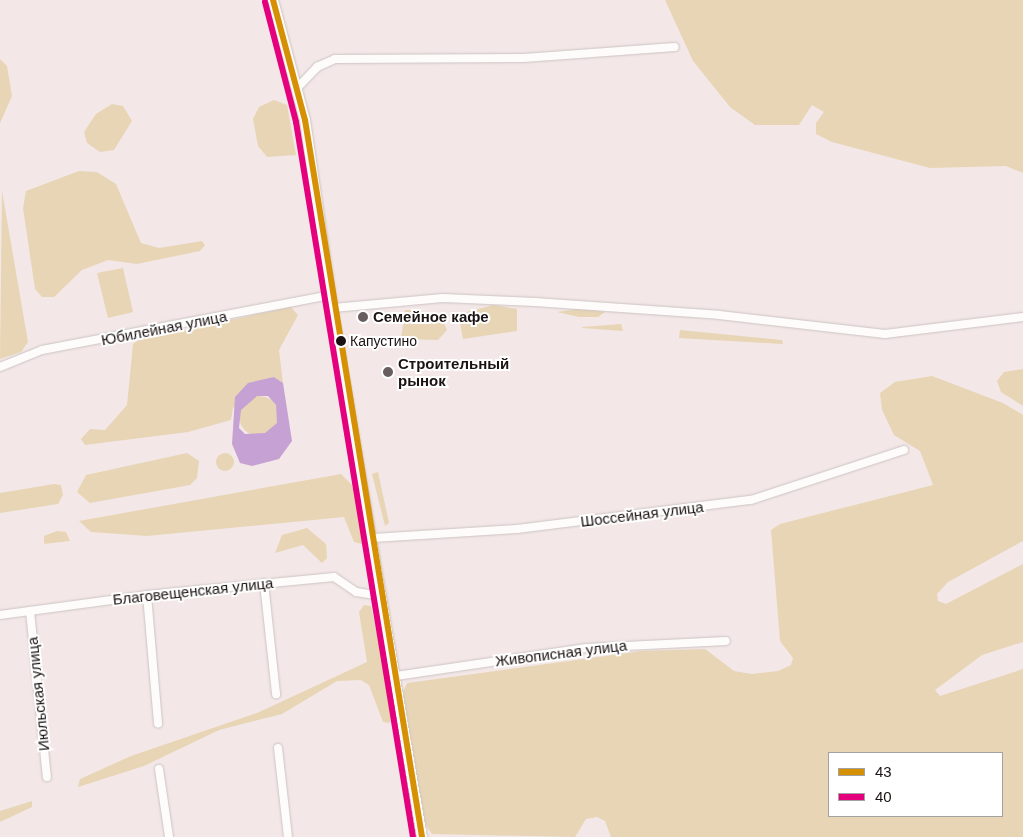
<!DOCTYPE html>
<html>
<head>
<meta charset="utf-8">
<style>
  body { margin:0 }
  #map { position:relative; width:1023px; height:837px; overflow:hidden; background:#f3e8e7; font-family:Arial,sans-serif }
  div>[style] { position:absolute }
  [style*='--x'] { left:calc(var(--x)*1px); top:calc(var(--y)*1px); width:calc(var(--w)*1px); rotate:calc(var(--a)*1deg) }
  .green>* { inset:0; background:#e7d5b5 }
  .round { border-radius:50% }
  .water>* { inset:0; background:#c6a1d4 }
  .roads { filter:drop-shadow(0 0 1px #ccc3c2) drop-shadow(0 0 1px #ccc3c2) }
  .minor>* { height:8px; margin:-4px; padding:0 4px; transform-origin:4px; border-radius:4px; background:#fdfcfb }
  .major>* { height:10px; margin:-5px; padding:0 5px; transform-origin:5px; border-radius:5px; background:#fdfcfb }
  .bus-1>* { height:6px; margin:-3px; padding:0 3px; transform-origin:3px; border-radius:3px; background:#d69003 }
  .bus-2>* { height:6px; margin:-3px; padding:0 3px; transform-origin:3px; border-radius:3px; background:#e5007d }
  .dots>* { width:14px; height:14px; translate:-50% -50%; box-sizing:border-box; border:2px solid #fff; border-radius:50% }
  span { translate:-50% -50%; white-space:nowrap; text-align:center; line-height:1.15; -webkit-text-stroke:4px #fff; paint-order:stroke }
  .bus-label { font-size:14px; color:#1b1313 }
  .left { translate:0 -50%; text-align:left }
  .poi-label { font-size:15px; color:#1b1313; font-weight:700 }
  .street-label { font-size:15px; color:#1b1313 }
  .legend { position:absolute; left:828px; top:752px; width:175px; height:65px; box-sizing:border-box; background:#fff; border:1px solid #a4a1a1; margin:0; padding:6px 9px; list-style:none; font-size:15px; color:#1b1313 }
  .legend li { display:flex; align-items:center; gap:10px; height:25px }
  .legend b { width:25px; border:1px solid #a4a1a1 }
</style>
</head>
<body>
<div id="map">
  <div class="green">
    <i style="clip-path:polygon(665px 0,1023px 0,1023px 173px,1006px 166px,930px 168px,832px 142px,816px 134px,816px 123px,824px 112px,812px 105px,799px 125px,755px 125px,730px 107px,693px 61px)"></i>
    <i style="clip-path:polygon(0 59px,7px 66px,12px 96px,0 123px)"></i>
    <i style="clip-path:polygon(274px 100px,287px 105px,296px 155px,267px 157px,258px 146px,253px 119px,259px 107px)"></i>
    <i style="clip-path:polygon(112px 104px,123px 106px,132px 121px,114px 150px,100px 152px,87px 143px,84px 132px,96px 114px)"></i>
    <i style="clip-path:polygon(79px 171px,97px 172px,116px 184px,141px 243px,159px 248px,202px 241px,205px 245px,200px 251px,137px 264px,108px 260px,82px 270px,54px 297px,42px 297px,35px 289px,23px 208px,26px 191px)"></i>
    <i style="clip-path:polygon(2px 191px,28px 342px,21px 352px,0 359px)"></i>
    <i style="clip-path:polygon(123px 268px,133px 312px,108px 318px,97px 273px)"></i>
    <i style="clip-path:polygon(493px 305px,517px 309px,517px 331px,463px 339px,460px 323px,467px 312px)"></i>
    <i style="clip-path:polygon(291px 307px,298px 315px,279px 350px,283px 383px,274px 377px,258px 384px,233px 408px,231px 420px,188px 432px,85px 445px,81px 439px,90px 429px,105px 430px,127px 405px,133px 344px,140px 339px)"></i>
    <i style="clip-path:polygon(583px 308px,605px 312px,598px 317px,579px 317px,557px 312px)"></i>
    <i style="clip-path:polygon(405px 310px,418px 310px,444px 323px,447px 330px,438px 340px,401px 339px)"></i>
    <i style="clip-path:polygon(621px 324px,623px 331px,582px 328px,582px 327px)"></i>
    <i style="clip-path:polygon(680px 330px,782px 340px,783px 344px,679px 338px)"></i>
    <i style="clip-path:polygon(1023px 369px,1023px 406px,1001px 392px,997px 381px,1004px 372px)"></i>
    <i style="clip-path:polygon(evenodd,932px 376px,1003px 403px,1023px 415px,1023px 541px,948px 582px,937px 594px,938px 601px,946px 604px,1023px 564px,1023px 642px,982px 655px,935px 690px,940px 696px,1023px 669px,1023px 837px,611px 837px,605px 821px,597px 817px,586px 819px,575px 837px,432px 834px,425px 824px,403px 692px,407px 683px,642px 651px,705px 649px,734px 671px,752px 674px,778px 671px,791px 665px,793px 658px,780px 641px,771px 530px,780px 524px,933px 485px,920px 451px,894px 435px,882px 410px,880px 393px,895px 382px,932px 376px,829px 753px,1002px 753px,1002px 816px,829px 816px,829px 753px)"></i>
    <i class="round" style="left:239px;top:396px;width:40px;height:40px"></i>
    <i style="clip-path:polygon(187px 453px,199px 461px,197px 478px,190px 485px,90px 503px,77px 492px,86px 475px)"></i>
    <i class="round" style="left:216px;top:453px;width:18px;height:18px"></i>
    <i style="clip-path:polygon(378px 472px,389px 523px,385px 526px,372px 474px)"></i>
    <i style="clip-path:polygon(341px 474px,352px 485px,365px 537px,362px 544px,354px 542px,344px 517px,147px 536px,91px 532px,79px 521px)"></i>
    <i style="clip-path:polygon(54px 484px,61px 485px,63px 495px,58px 504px,0 513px,0 493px)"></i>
    <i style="clip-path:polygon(307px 528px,326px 544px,327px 558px,322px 563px,303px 545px,275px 553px,282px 535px)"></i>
    <i style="clip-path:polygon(57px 531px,66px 532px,70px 541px,44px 544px,44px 536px)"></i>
    <i style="clip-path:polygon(364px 605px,371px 606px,388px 685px,393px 718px,389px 723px,383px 722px,369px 685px,361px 680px,337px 681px,282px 714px,219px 730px,144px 766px,78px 787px,80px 779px,131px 756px,257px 713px,367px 662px,359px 612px)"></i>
    <i style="clip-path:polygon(32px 801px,32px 807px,0 822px,0 811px)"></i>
  </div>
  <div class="water">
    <i style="clip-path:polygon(evenodd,274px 377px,283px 383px,292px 441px,279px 459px,252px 466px,240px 463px,232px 444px,235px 397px,248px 383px,274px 377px,268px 396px,276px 405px,277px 423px,265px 433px,245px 434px,239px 428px,241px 410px,257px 396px,268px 396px)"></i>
  </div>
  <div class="roads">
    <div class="minor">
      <i style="--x:298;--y:87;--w:28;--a:-46"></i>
      <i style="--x:317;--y:67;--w:20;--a:-24"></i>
      <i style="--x:335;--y:59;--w:189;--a:-0.3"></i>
      <i style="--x:524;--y:58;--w:151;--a:-4.2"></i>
      <i style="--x:333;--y:308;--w:110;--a:-5.2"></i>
      <i style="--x:443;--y:298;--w:92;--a:2.5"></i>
      <i style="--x:535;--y:302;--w:184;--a:4"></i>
      <i style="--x:719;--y:315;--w:167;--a:6.5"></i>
      <i style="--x:885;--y:334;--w:139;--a:-7"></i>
      <i style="--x:0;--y:367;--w:45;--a:-22"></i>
      <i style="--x:42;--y:350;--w:293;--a:-10.8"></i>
      <i style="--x:373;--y:538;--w:144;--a:-3.6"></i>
      <i style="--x:517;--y:529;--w:236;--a:-7.1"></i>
      <i style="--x:751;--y:500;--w:161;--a:-18.1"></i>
      <i style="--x:264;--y:583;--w:112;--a:83.8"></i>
      <i style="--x:147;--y:595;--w:129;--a:85.1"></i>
      <i style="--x:30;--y:611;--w:167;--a:84.2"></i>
      <i style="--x:0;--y:615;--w:148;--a:-7.7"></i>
      <i style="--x:147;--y:595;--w:188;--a:-5.5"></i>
      <i style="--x:334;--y:577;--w:27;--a:34"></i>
      <i style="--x:356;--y:592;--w:26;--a:9"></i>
      <i style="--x:396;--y:676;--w:192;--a:-8.4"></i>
      <i style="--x:586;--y:648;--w:140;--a:-2.9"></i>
      <i style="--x:278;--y:748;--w:90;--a:83.6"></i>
      <i style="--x:159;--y:769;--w:69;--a:81.6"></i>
    </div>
    <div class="major">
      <i style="--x:273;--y:0;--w:124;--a:75.1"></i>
      <i style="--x:305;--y:120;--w:201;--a:81.7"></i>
      <i style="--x:334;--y:319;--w:525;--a:80.36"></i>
    </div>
  </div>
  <div class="bus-1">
    <i style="--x:273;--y:0;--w:124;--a:75.1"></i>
    <i style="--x:305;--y:120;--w:726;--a:80.73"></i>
  </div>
  <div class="bus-2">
    <i style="--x:265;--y:2;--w:124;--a:75.5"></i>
    <i style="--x:296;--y:122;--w:725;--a:80.71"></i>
  </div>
  <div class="dots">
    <i style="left:363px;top:317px;background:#675e5d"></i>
    <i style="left:341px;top:341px;background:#1b1313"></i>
    <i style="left:388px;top:372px;background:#675e5d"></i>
  </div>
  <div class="bus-label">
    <span class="left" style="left:350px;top:341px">Капустино</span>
  </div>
  <div class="poi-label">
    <span class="left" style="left:373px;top:317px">Семейное кафе</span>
    <span class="left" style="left:398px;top:372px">Строительный<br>рынок</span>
  </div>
  <div class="street-label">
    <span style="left:164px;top:328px;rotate:-11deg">Юбилейная улица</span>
    <span style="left:642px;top:514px;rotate:-7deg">Шоссейная улица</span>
    <span style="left:193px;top:591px;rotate:-6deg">Благовещенская улица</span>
    <span style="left:561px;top:653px;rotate:-7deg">Живописная улица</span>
    <span style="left:38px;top:694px;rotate:-96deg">Июльская улица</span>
  </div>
  <ul class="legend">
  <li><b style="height:6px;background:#d69003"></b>43</li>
  <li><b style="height:6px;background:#e5007d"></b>40</li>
  </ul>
</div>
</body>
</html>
